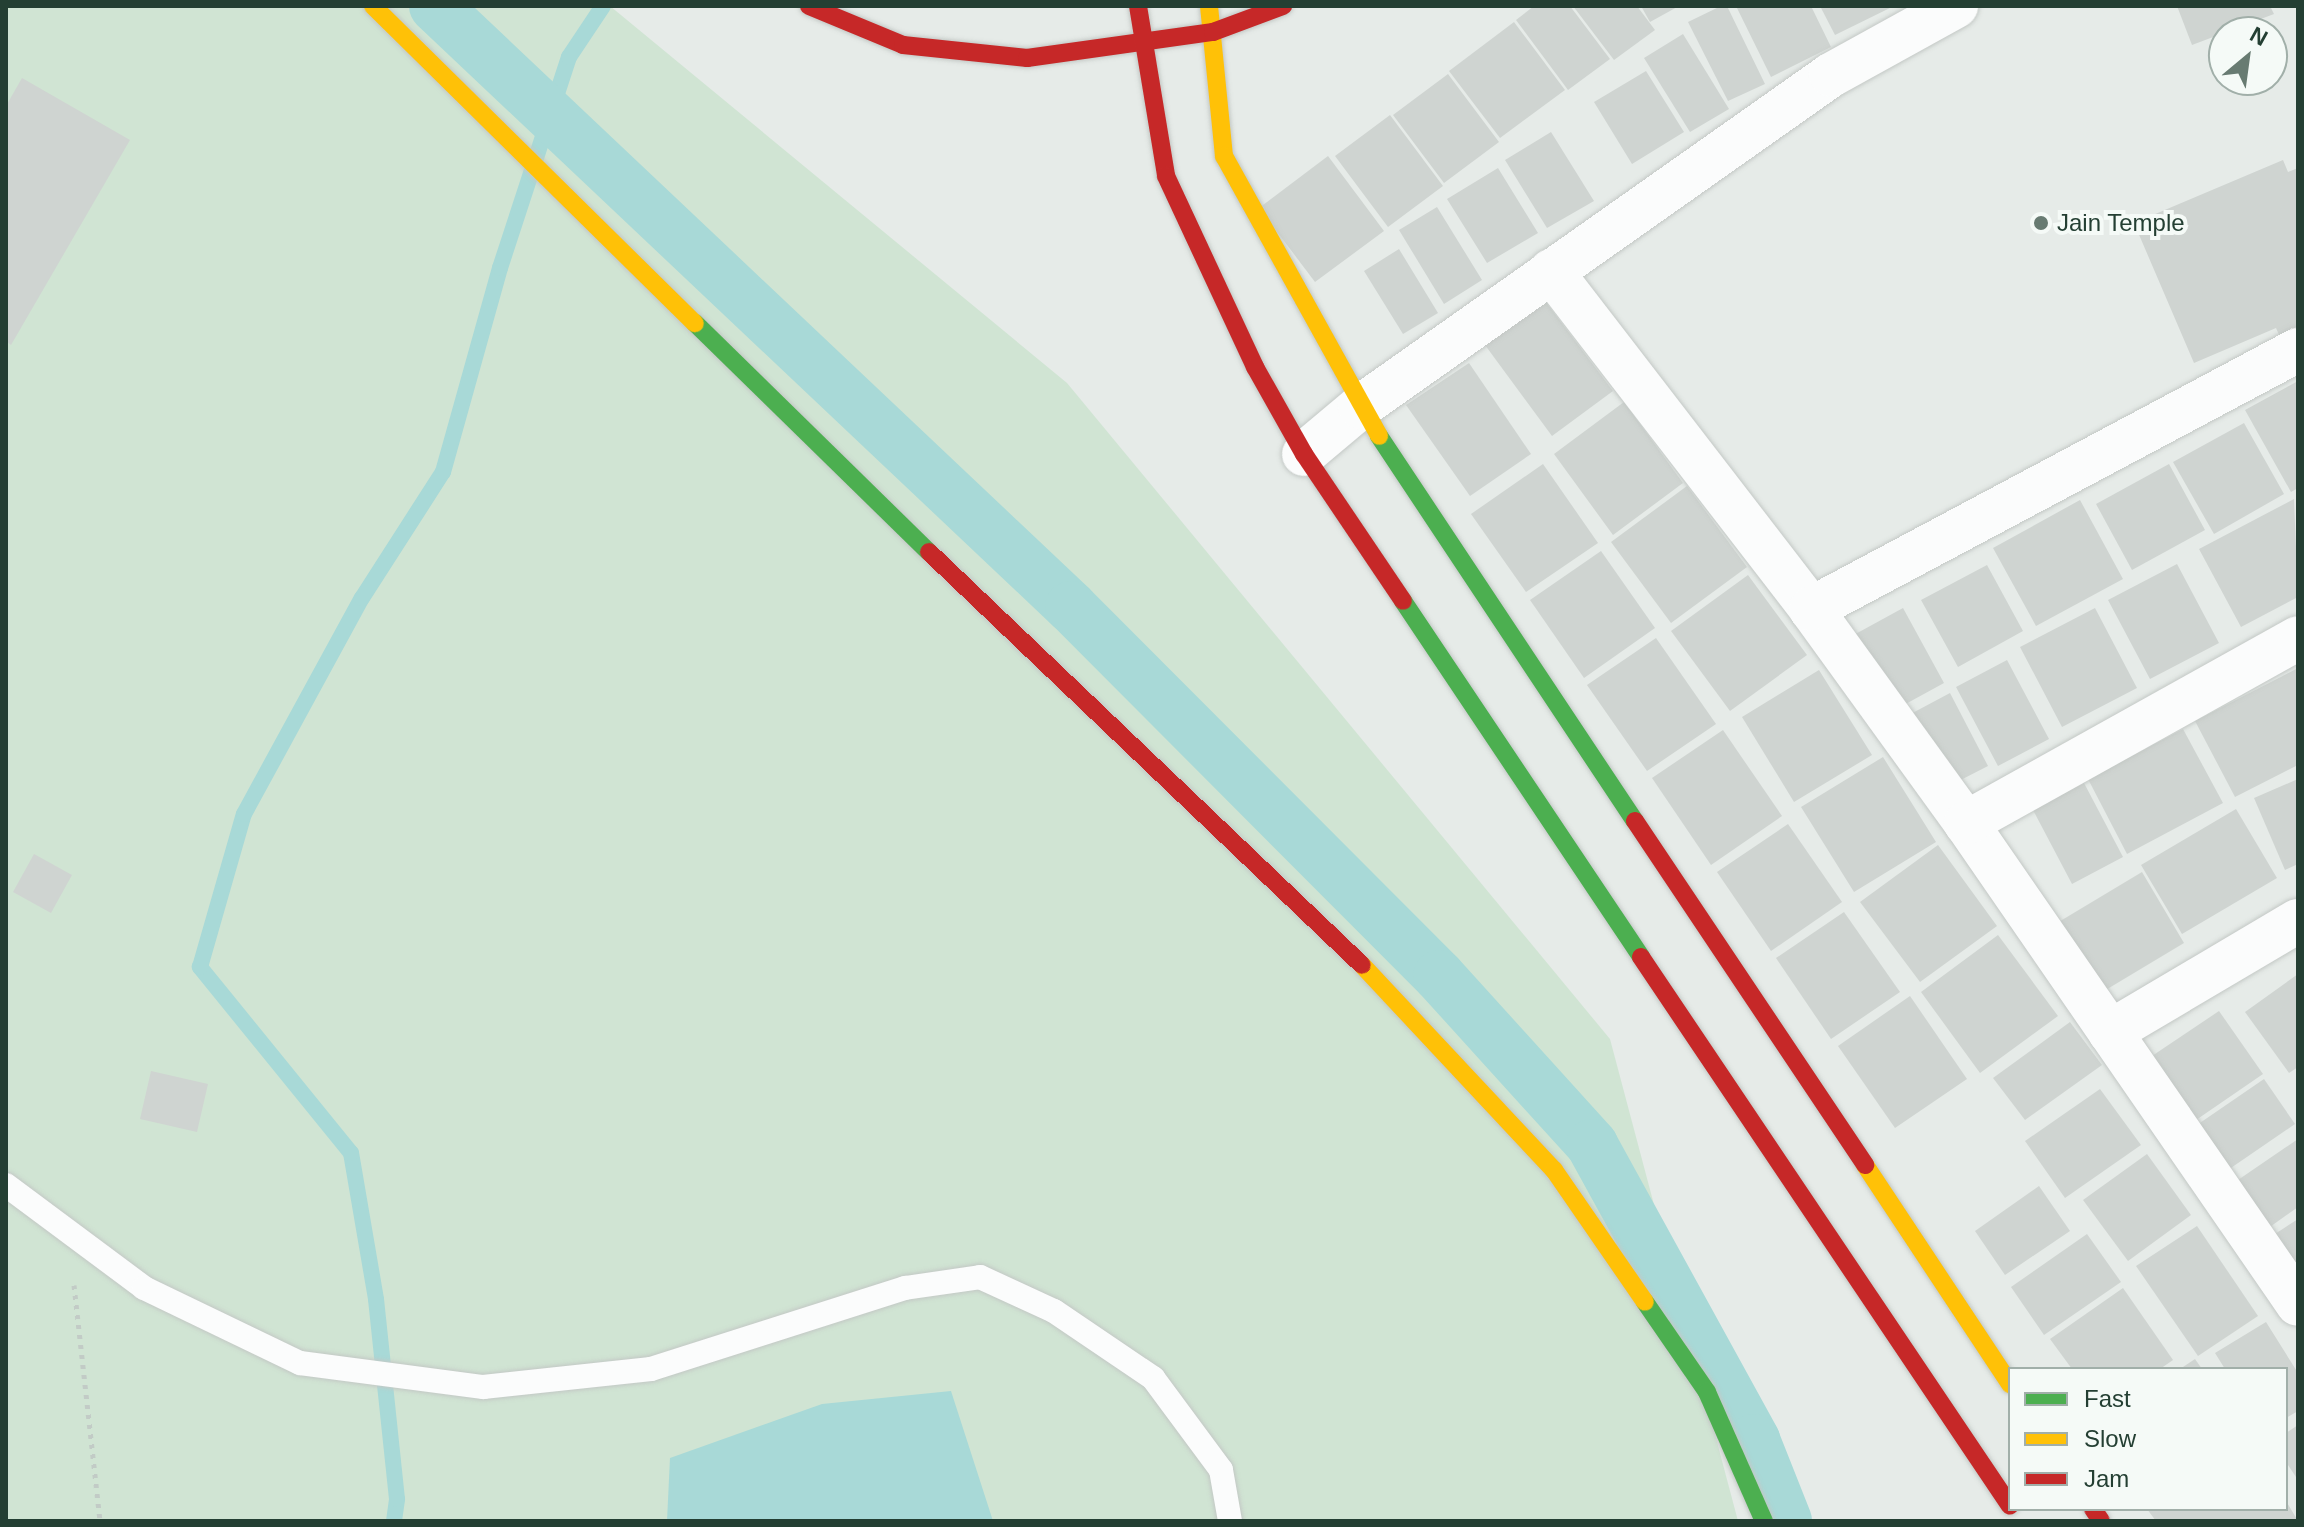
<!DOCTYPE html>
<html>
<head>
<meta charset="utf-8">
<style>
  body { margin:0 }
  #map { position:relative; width:2304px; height:1527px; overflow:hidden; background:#e6ebe8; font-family:Arial,sans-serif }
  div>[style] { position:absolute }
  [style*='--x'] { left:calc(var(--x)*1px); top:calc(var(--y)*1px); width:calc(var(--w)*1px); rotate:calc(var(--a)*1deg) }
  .green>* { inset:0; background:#d0e4d3 }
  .water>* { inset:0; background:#a8d9d7 }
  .stream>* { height:16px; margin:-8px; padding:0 8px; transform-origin:8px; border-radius:8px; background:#a8d9d7 }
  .canal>* { height:52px; margin:-26px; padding:0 26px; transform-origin:26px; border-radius:26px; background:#a8d9d7 }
  .building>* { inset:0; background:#cfd4d1 }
  .path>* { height:5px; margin-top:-2.5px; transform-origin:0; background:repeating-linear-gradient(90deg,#c2cbc6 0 4px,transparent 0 10px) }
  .roads { filter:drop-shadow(0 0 2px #c3c8c5) drop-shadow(0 0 2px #c3c8c5) }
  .lane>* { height:24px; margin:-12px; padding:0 12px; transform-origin:12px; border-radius:12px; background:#fbfcfc }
  .street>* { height:44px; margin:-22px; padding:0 22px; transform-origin:22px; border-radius:22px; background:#fbfcfc }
  .fast>* { height:18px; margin:-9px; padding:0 9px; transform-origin:9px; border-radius:9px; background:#4caf50 }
  .slow>* { height:18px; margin:-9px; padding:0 9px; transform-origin:9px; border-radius:9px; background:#ffc107 }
  .jam>* { height:18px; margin:-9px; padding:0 9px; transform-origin:9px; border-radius:9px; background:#c62828 }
  .dots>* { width:22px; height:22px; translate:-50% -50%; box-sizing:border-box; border:4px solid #f5faf7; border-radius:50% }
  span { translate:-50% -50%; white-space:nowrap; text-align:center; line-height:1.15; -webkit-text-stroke:8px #f5faf7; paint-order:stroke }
  .poi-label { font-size:24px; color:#243f33 }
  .left { translate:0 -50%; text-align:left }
  .frame { position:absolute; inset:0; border:8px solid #243f33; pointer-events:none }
  .legend { position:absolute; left:2008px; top:1367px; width:280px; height:144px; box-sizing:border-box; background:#f5faf7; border:2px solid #a1afa9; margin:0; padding:10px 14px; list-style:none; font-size:24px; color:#243f33 }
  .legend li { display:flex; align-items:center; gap:16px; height:40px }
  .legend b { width:40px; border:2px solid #a1afa9 }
  .north { position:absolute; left:2208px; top:16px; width:80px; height:80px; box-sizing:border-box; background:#f5faf7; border:2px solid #a1afa9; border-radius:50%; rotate:29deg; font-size:22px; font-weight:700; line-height:32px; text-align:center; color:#243f33 }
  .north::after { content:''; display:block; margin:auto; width:28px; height:36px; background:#687b72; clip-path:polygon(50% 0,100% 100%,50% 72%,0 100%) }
</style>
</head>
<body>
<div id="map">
  <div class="green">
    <i style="clip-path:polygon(6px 6px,610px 6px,1067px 383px,1610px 1039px,1738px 1521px,6px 1521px)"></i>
  </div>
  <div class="water">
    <i style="clip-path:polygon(951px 1391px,993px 1521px,667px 1521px,670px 1458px,822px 1404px)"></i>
  </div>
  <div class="stream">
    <i style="--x:394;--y:1521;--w:22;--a:-82"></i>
    <i style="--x:397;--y:1499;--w:201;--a:-96"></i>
    <i style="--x:376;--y:1299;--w:148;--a:-99.7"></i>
    <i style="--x:351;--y:1153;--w:240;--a:-129.1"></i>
    <i style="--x:200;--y:967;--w:159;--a:-74"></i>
    <i style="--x:244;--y:814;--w:246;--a:-61.4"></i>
    <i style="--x:362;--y:598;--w:150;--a:-57.3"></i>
    <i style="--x:443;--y:472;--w:212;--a:-74.4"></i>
    <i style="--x:500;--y:268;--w:222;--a:-71.9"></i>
    <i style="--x:569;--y:57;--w:61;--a:-56.3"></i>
  </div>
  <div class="canal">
    <i style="--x:435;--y:6;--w:875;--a:43.38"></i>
    <i style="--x:1071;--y:607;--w:521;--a:45.08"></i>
    <i style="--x:1439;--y:976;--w:228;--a:47.8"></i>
    <i style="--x:1592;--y:1145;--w:337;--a:61.2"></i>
    <i style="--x:1754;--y:1440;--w:87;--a:68.4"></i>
  </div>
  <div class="building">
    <i style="clip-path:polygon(1534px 6px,1570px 6px,1610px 59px,1568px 90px,1516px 20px)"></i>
    <i style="clip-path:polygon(1573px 6px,1637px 6px,1655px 30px,1614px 60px)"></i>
    <i style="clip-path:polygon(1641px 6px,1679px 6px,1650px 22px)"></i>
    <i style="clip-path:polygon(1721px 6px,1727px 6px,1765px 84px,1728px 101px,1688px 22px)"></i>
    <i style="clip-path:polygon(1736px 6px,1811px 6px,1831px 47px,1771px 77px)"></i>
    <i style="clip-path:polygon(1820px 6px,1894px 6px,1835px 35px)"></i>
    <i style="clip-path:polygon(2177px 6px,2270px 6px,2274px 14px,2192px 45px)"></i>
    <i style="clip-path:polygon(1514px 22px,1565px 90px,1500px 138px,1449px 71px)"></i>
    <i style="clip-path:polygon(1683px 34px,1729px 109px,1690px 132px,1644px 58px)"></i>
    <i style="clip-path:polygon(1646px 71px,1684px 132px,1632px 164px,1594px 102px)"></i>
    <i style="clip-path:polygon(1448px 74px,1499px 142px,1444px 183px,1393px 115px)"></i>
    <i style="clip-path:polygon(22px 78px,130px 140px,11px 345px,6px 341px,6px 106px)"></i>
    <i style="clip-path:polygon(1390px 115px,1443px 186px,1388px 227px,1335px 156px)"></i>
    <i style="clip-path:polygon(1551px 132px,1594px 201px,1547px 228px,1505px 160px)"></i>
    <i style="clip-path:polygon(1328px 156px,1384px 231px,1315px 282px,1259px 208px)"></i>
    <i style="clip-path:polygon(2283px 160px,2288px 172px,2298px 168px,2298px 329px,2280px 337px,2276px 328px,2194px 363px,2134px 223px)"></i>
    <i style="clip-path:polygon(1498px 168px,1538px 233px,1487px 263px,1447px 199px)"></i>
    <i style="clip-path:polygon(1437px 207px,1482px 280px,1444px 304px,1399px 230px)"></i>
    <i style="clip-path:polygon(1399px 249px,1438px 313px,1403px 334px,1364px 271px)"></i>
    <i style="clip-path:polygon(1545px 301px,1613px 391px,1552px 436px,1485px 345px)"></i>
    <i style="clip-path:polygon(1469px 363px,1531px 454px,1470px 496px,1406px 405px)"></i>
    <i style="clip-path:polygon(2298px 381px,2298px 488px,2291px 492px,2245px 410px)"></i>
    <i style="clip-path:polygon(1624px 402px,1683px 483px,1613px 535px,1554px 454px)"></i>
    <i style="clip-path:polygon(2244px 423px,2284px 494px,2214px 534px,2173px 462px)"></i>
    <i style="clip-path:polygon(1543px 464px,1598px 543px,1526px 592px,1471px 514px)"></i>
    <i style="clip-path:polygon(2169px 464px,2205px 530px,2132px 570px,2096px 504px)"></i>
    <i style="clip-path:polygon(1687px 486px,1747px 567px,1671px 623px,1611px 542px)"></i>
    <i style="clip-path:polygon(2294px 499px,2298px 597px,2241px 627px,2199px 549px)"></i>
    <i style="clip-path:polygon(2080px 500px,2123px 579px,2036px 626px,1993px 548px)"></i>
    <i style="clip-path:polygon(1601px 551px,1655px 628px,1584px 678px,1530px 600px)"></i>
    <i style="clip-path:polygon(2177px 564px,2219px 643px,2150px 679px,2108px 600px)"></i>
    <i style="clip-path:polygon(1987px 565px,2023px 631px,1958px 667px,1921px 600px)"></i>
    <i style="clip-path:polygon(1748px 575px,1807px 655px,1730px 711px,1671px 631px)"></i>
    <i style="clip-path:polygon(1903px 608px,1944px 683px,1891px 712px,1850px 637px)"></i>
    <i style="clip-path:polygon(2095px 608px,2137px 688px,2062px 727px,2020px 647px)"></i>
    <i style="clip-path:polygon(1656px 638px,1716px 724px,1647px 771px,1587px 685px)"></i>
    <i style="clip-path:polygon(2007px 660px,2049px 739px,1998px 766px,1956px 687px)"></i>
    <i style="clip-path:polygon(2298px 668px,2298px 765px,2235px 797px,2195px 721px)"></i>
    <i style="clip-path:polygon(1819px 670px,1872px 755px,1794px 802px,1742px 717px)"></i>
    <i style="clip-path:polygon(1950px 693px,1988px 766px,1943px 789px,1905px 717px)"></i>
    <i style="clip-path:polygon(2183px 729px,2223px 803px,2127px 854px,2088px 779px)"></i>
    <i style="clip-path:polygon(1723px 730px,1782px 816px,1711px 865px,1652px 778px)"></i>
    <i style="clip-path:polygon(1883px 757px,1936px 842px,1854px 892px,1801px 807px)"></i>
    <i style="clip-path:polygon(2298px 779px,2298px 864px,2285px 870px,2254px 798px)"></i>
    <i style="clip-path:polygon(2084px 783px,2123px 857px,2072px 884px,2033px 810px)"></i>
    <i style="clip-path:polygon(2236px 809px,2277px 878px,2182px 934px,2141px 865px)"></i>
    <i style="clip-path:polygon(1788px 824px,1842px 902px,1771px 951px,1717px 872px)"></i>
    <i style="clip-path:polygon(1938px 845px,1997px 926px,1920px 982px,1860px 902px)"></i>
    <i style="clip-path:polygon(34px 854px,72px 875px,51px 913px,13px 892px)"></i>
    <i style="clip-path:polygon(2142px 872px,2184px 943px,2094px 997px,2052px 926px)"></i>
    <i style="clip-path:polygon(1844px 912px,1900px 992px,1831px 1039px,1776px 958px)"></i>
    <i style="clip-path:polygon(1998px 935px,2058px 1016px,1980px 1073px,1921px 992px)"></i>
    <i style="clip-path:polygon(2298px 974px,2298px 1067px,2289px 1073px,2245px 1012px)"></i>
    <i style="clip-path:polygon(1910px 996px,1967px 1079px,1895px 1128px,1838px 1046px)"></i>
    <i style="clip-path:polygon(2219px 1011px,2263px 1074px,2196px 1120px,2152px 1056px)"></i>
    <i style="clip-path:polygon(2070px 1022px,2102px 1065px,2025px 1120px,1993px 1078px)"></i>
    <i style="clip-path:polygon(151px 1071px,208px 1084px,197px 1132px,140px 1119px)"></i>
    <i style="clip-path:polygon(2264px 1079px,2295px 1124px,2225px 1172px,2194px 1127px)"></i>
    <i style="clip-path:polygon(2100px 1089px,2141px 1145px,2065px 1198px,2025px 1141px)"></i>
    <i style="clip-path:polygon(2298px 1139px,2298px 1207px,2267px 1229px,2235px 1182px)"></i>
    <i style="clip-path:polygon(2147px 1154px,2191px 1215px,2128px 1261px,2083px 1200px)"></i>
    <i style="clip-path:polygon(2039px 1186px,2070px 1231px,2005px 1275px,1975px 1231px)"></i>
    <i style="clip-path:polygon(2298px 1219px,2298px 1268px,2275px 1234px)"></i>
    <i style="clip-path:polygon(2197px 1226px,2258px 1316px,2198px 1356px,2136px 1266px)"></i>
    <i style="clip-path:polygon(2087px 1234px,2121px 1282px,2044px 1335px,2011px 1287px)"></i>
    <i style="clip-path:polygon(2123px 1288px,2173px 1360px,2160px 1369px,2072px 1369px,2050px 1339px)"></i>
    <i style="clip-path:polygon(2266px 1322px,2298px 1373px,2298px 1411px,2286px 1418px,2286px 1369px,2225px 1369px,2215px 1353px)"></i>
    <i style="clip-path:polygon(2195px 1359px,2202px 1369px,2180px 1369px)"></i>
    <i style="clip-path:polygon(2298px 1425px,2298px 1480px,2286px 1462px,2286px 1433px)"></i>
    <i style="clip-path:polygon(2286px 1501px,2298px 1521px,2156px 1521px,2147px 1509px,2286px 1509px)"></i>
  </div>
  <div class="path">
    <i style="--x:74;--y:1285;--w:237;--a:83.7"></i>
  </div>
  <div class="roads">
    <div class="lane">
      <i style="--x:6;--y:1185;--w:172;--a:36.7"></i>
      <i style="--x:144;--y:1288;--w:173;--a:25.7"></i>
      <i style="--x:300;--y:1363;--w:185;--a:7.5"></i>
      <i style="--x:483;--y:1387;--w:169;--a:-6.1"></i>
      <i style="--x:651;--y:1369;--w:267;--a:-17.7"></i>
      <i style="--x:905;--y:1288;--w:76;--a:-8.3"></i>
      <i style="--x:980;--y:1277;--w:81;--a:24.7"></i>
      <i style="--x:1054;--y:1311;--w:120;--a:34.1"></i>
      <i style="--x:1153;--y:1378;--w:114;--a:53.5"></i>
      <i style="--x:1221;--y:1470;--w:52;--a:80"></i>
    </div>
    <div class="street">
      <i style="--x:1551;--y:271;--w:426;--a:52.4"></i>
      <i style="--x:1811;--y:609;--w:264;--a:54.1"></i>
      <i style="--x:1966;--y:823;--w:584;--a:55.39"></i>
      <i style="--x:1304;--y:454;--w:73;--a:-40"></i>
      <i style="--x:1360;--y:407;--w:576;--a:-35.18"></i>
      <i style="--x:1831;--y:75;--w:143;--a:-28.9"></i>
      <i style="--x:1811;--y:609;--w:552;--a:-28.01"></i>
      <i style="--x:1966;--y:823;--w:380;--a:-29.1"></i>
      <i style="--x:2110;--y:1032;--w:218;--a:-30.6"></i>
    </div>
    <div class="fast">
      <i style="--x:695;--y:323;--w:327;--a:44.4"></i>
      <i style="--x:1379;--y:436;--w:462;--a:56.4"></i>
      <i style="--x:1403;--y:601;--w:428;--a:56.2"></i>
      <i style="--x:1645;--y:1302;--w:109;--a:55.4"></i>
      <i style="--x:1707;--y:1392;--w:141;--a:66.2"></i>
    </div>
    <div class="slow">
      <i style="--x:373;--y:6;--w:452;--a:44.6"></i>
      <i style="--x:1209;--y:6;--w:151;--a:84.3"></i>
      <i style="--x:1224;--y:156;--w:320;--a:61"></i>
      <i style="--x:1362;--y:965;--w:281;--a:46.9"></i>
      <i style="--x:1554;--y:1170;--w:160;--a:55.4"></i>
      <i style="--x:1865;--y:1165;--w:263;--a:56.5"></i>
    </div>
    <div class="jam">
      <i style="--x:809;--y:6;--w:102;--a:22.5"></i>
      <i style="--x:903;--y:45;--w:125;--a:6"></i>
      <i style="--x:1027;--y:58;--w:188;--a:-8"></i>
      <i style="--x:1213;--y:32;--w:75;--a:-20.4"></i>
      <i style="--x:1138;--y:6;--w:172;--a:80.6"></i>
      <i style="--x:1166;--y:176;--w:211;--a:65"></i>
      <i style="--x:1255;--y:367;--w:100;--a:60.6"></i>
      <i style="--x:1304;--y:454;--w:177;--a:56"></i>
      <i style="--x:929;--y:552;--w:598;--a:43.65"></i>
      <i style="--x:1635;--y:821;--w:414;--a:56.2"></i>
      <i style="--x:1641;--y:957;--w:661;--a:56.09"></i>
      <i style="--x:2093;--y:1509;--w:14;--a:56"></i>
    </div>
  </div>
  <div class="dots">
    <i style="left:2041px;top:223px;background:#687b72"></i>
  </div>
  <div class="poi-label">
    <span class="left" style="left:2057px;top:223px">Jain Temple</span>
  </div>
  <div class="frame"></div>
  <ul class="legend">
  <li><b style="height:10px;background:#4caf50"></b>Fast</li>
  <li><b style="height:10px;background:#ffc107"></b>Slow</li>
  <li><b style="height:10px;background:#c62828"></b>Jam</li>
  </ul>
  <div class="north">N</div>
</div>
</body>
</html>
